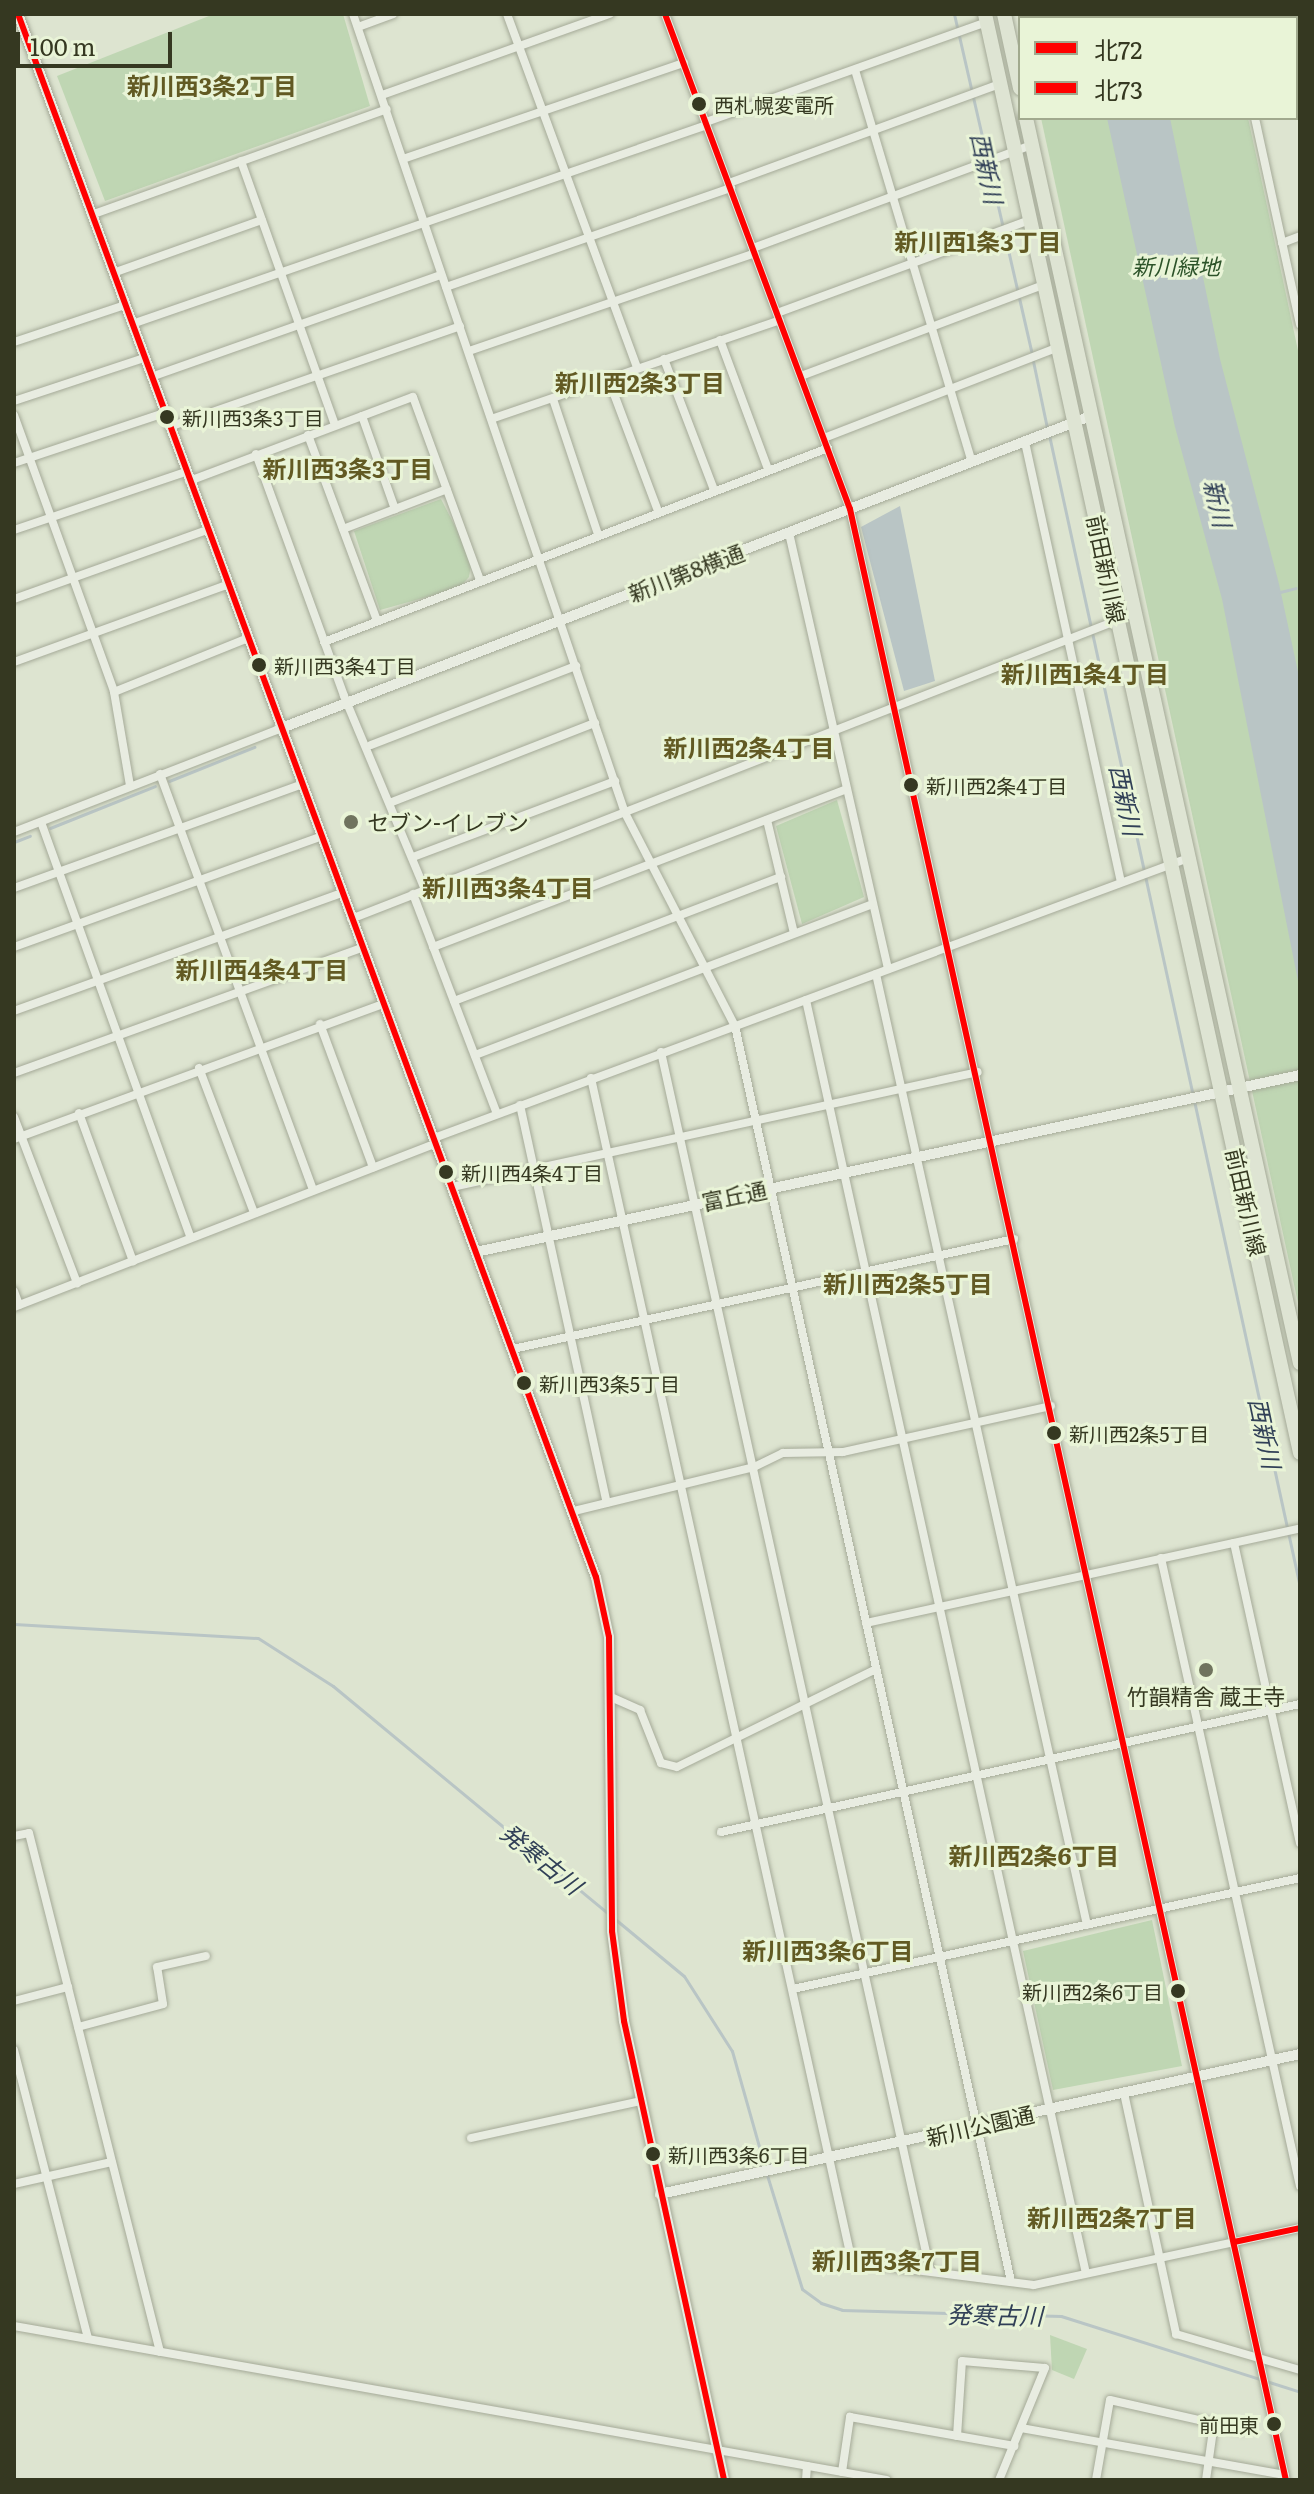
<!DOCTYPE html>
<html>
<head>
<meta charset="utf-8">
<style>
  body { margin:0 }
  #map { position:relative; width:1314px; height:2494px; overflow:hidden; background:#dde4d0; font-family:Literata,"Noto Sans JP",serif }
  div>[style] { position:absolute }
  [style*='--x'] { left:calc(var(--x)*1px); top:calc(var(--y)*1px); width:calc(var(--w)*1px); rotate:calc(var(--a)*1deg) }
  .green>* { inset:0; background:#bfd6b3 }
  .water>* { inset:0; background:#b9c5c5 }
  .stream>* { height:3px; margin:-1.5px; padding:0 1.5px; transform-origin:1.5px; border-radius:1.5px; background:#b9c5c5 }
  .roads { filter:drop-shadow(0 0 2px #a5aa98) drop-shadow(0 0 2px #a5aa98) }
  .minor>* { height:8px; margin:-4px; padding:0 4px; transform-origin:4px; border-radius:4px; background:#e8ece1 }
  .tertiary>* { height:10px; margin:-5px; padding:0 5px; transform-origin:5px; border-radius:5px; background:#e8ece1 }
  .primary>* { height:14px; margin:-7px; padding:0 7px; transform-origin:7px; border-radius:7px; background:#dee4d3 }
  .bus-1>* { height:6px; margin:-3px; padding:0 3px; transform-origin:3px; border-radius:3px; background:#f00 }
  .bus-2>* { height:6px; margin:-3px; padding:0 3px; transform-origin:3px; border-radius:3px; background:#f00 }
  .dots>* { width:22px; height:22px; translate:-50% -50%; box-sizing:border-box; border:4px solid #e9f4d7; border-radius:50% }
  span { translate:-50% -50%; white-space:nowrap; text-align:center; line-height:1.15; -webkit-text-stroke:6px #e9f4d7; paint-order:stroke }
  .bus-label { font-size:20px; color:#353821 }
  .left { translate:0 -50%; text-align:left }
  .right { translate:-100% -50%; text-align:right }
  .park-label { font-size:22px; color:#2c5329; font-style:italic }
  .street-label { font-size:22px; color:#353821 }
  .poi-label { font-size:22px; color:#353821 }
  .neighbourhood-label { font-size:24px; color:#625a23; font-weight:700 }
  .water-label { font-size:24px; color:#314057; font-style:italic }
  .frame { position:absolute; inset:0; border:16px solid #353821; pointer-events:none }
  .legend { position:absolute; left:1018px; top:16px; width:280px; height:104px; box-sizing:border-box; background:#e9f4d7; border:2px solid #a1a98e; margin:0; padding:10px 14px; list-style:none; font-size:24px; color:#353821 }
  .legend li { display:flex; align-items:center; gap:16px; height:40px }
  .legend b { width:40px; border:2px solid #a1a98e }
  .scale { position:absolute; left:16px; top:32px; width:156px; height:36px; box-sizing:border-box; border:4px solid #353821; border-top:0; padding-left:10px; font-size:24px; line-height:28px; white-space:nowrap; color:#353821; -webkit-text-stroke:6px #e9f4d7; paint-order:stroke }
</style>
</head>
<body>
<div id="map">
  <div class="green">
    <i style="clip-path:polygon(214px 14px,343px 14px,370px 106px,105px 201px,57px 76px)"></i>
    <i style="clip-path:polygon(1041px 118px,1248px 118px,1272px 229px,1300px 360px,1300px 1312px)"></i>
    <i style="clip-path:polygon(441px 499px,472px 559px,469px 577px,459px 588px,380px 610px,354px 531px)"></i>
    <i style="clip-path:polygon(837px 800px,864px 897px,802px 924px,776px 826px)"></i>
    <i style="clip-path:polygon(1152px 1920px,1182px 2066px,1053px 2090px,1023px 1951px)"></i>
    <i style="clip-path:polygon(1050px 2335px,1087px 2349px,1074px 2379px,1052px 2370px)"></i>
  </div>
  <div class="water">
    <i style="clip-path:polygon(1107px 118px,1170px 118px,1220px 359px,1279px 584px,1300px 681px,1300px 991px,1222px 599px,1175px 427px)"></i>
    <i style="clip-path:polygon(900px 506px,935px 681px,904px 691px,861px 527px)"></i>
  </div>
  <div class="stream">
    <i style="--x:954;--y:14;--w:349;--a:77.1"></i>
    <i style="--x:1033;--y:361;--w:68;--a:78.2"></i>
    <i style="--x:1049;--y:435;--w:1179;--a:77.71"></i>
    <i style="--x:1280;--y:592;--w:16;--a:-14"></i>
    <i style="--x:169;--y:781;--w:92;--a:-21.8"></i>
    <i style="--x:50;--y:828;--w:113;--a:-21.8"></i>
    <i style="--x:14;--y:842;--w:17;--a:-21"></i>
    <i style="--x:14;--y:1624;--w:244;--a:3.3"></i>
    <i style="--x:258;--y:1638;--w:89;--a:32.6"></i>
    <i style="--x:333;--y:1686;--w:358;--a:39.6"></i>
    <i style="--x:615;--y:1919;--w:89;--a:39.6"></i>
    <i style="--x:684;--y:1976;--w:89;--a:57.4"></i>
    <i style="--x:732;--y:2051;--w:122;--a:74.2"></i>
    <i style="--x:767;--y:2175;--w:119;--a:72.9"></i>
    <i style="--x:802;--y:2289;--w:24;--a:36"></i>
    <i style="--x:821;--y:2303;--w:22;--a:18"></i>
    <i style="--x:842;--y:2310;--w:219;--a:1.6"></i>
    <i style="--x:1061;--y:2316;--w:251;--a:17.6"></i>
  </div>
  <div class="roads">
    <div class="minor">
      <i style="--x:353;--y:14;--w:844;--a:71.2"></i>
      <i style="--x:625;--y:813;--w:240;--a:62.7"></i>
      <i style="--x:735;--y:1026;--w:1285;--a:77.6"></i>
      <i style="--x:507;--y:14;--w:377;--a:69.8"></i>
      <i style="--x:665;--y:14;--w:528;--a:69.51"></i>
      <i style="--x:850;--y:509;--w:2019;--a:77.53"></i>
      <i style="--x:1232;--y:14;--w:4;--a:76"></i>
      <i style="--x:358;--y:27;--w:37;--a:-20"></i>
      <i style="--x:1297;--y:36;--w:15;--a:79"></i>
      <i style="--x:855;--y:70;--w:409;--a:73.4"></i>
      <i style="--x:382;--y:95;--w:242;--a:-19.6"></i>
      <i style="--x:1255;--y:118;--w:211;--a:77.7"></i>
      <i style="--x:706;--y:122;--w:298;--a:-19.6"></i>
      <i style="--x:403;--y:159;--w:297;--a:-18.9"></i>
      <i style="--x:241;--y:161;--w:280;--a:70.4"></i>
      <i style="--x:729;--y:183;--w:289;--a:-20.1"></i>
      <i style="--x:91;--y:215;--w:314;--a:-19.7"></i>
      <i style="--x:1282;--y:243;--w:19;--a:-21"></i>
      <i style="--x:753;--y:248;--w:297;--a:-20.3"></i>
      <i style="--x:113;--y:273;--w:158;--a:-19.6"></i>
      <i style="--x:446;--y:287;--w:302;--a:-19.2"></i>
      <i style="--x:777;--y:313;--w:270;--a:-20.2"></i>
      <i style="--x:132;--y:324;--w:608;--a:-19.09"></i>
      <i style="--x:720;--y:340;--w:138;--a:69.6"></i>
      <i style="--x:14;--y:342;--w:117;--a:-18.4"></i>
      <i style="--x:469;--y:351;--w:302;--a:-18.9"></i>
      <i style="--x:664;--y:359;--w:140;--a:69.1"></i>
      <i style="--x:801;--y:376;--w:259;--a:-20.6"></i>
      <i style="--x:151;--y:377;--w:307;--a:-19.4"></i>
      <i style="--x:608;--y:378;--w:142;--a:69.4"></i>
      <i style="--x:553;--y:399;--w:142;--a:71.6"></i>
      <i style="--x:14;--y:401;--w:137;--a:-18.3"></i>
      <i style="--x:14;--y:415;--w:294;--a:70.1"></i>
      <i style="--x:114;--y:692;--w:95;--a:80.3"></i>
      <i style="--x:362;--y:416;--w:99;--a:70.5"></i>
      <i style="--x:494;--y:418;--w:302;--a:-18.9"></i>
      <i style="--x:169;--y:427;--w:308;--a:-19.1"></i>
      <i style="--x:308;--y:435;--w:198;--a:69.6"></i>
      <i style="--x:824;--y:438;--w:249;--a:-21.2"></i>
      <i style="--x:1025;--y:442;--w:450;--a:77.7"></i>
      <i style="--x:256;--y:454;--w:258;--a:70"></i>
      <i style="--x:344;--y:696;--w:210;--a:67.3"></i>
      <i style="--x:14;--y:463;--w:158;--a:-18.4"></i>
      <i style="--x:189;--y:481;--w:239;--a:-20.6"></i>
      <i style="--x:413;--y:397;--w:195;--a:69.9"></i>
      <i style="--x:343;--y:529;--w:111;--a:-21"></i>
      <i style="--x:14;--y:530;--w:181;--a:-18.7"></i>
      <i style="--x:789;--y:533;--w:447;--a:77.2"></i>
      <i style="--x:14;--y:599;--w:205;--a:-19.7"></i>
      <i style="--x:324;--y:642;--w:540;--a:-21.05"></i>
      <i style="--x:14;--y:662;--w:226;--a:-19.9"></i>
      <i style="--x:114;--y:692;--w:142;--a:-21.9"></i>
      <i style="--x:371;--y:745;--w:220;--a:-21.1"></i>
      <i style="--x:160;--y:774;--w:443;--a:69.8"></i>
      <i style="--x:392;--y:802;--w:218;--a:-21.3"></i>
      <i style="--x:767;--y:820;--w:116;--a:76.6"></i>
      <i style="--x:41;--y:822;--w:442;--a:70.2"></i>
      <i style="--x:14;--y:832;--w:284;--a:-21.2"></i>
      <i style="--x:413;--y:857;--w:216;--a:-20.6"></i>
      <i style="--x:14;--y:888;--w:304;--a:-19.8"></i>
      <i style="--x:413;--y:894;--w:235;--a:69.1"></i>
      <i style="--x:351;--y:919;--w:823;--a:-21.3"></i>
      <i style="--x:14;--y:947;--w:325;--a:-19.8"></i>
      <i style="--x:433;--y:947;--w:441;--a:-20.9"></i>
      <i style="--x:876;--y:974;--w:974;--a:77.49"></i>
      <i style="--x:806;--y:1000;--w:1303;--a:77.6"></i>
      <i style="--x:454;--y:1001;--w:350;--a:-20.8"></i>
      <i style="--x:14;--y:1011;--w:348;--a:-19.8"></i>
      <i style="--x:320;--y:1024;--w:153;--a:69.7"></i>
      <i style="--x:661;--y:1052;--w:1247;--a:77.55"></i>
      <i style="--x:475;--y:1055;--w:425;--a:-20.8"></i>
      <i style="--x:199;--y:1068;--w:155;--a:69.2"></i>
      <i style="--x:14;--y:1073;--w:370;--a:-19.8"></i>
      <i style="--x:591;--y:1078;--w:1212;--a:77.57"></i>
      <i style="--x:852;--y:2262;--w:183;--a:7.2"></i>
      <i style="--x:1034;--y:2285;--w:272;--a:-12.1"></i>
      <i style="--x:520;--y:1105;--w:407;--a:77.7"></i>
      <i style="--x:79;--y:1113;--w:158;--a:70"></i>
      <i style="--x:14;--y:1117;--w:178;--a:69.2"></i>
      <i style="--x:434;--y:1138;--w:804;--a:-20.37"></i>
      <i style="--x:14;--y:1139;--w:393;--a:-20.1"></i>
      <i style="--x:452;--y:1187;--w:538;--a:-12.33"></i>
      <i style="--x:14;--y:1291;--w:15;--a:70"></i>
      <i style="--x:14;--y:1307;--w:453;--a:-21.2"></i>
      <i style="--x:513;--y:1349;--w:513;--a:-12.38"></i>
      <i style="--x:574;--y:1511;--w:185;--a:-13.7"></i>
      <i style="--x:754;--y:1467;--w:32;--a:-26"></i>
      <i style="--x:783;--y:1453;--w:60;--a:-1"></i>
      <i style="--x:843;--y:1452;--w:213;--a:-12.5"></i>
      <i style="--x:1234;--y:1543;--w:307;--a:77.6"></i>
      <i style="--x:1161;--y:1558;--w:643;--a:77.52"></i>
      <i style="--x:866;--y:1623;--w:444;--a:-12.3"></i>
      <i style="--x:613;--y:1698;--w:30;--a:24"></i>
      <i style="--x:640;--y:1710;--w:57;--a:68.4"></i>
      <i style="--x:661;--y:1763;--w:16;--a:14"></i>
      <i style="--x:677;--y:1767;--w:222;--a:-26.2"></i>
      <i style="--x:721;--y:1832;--w:593;--a:-12.47"></i>
      <i style="--x:14;--y:1836;--w:15;--a:-11"></i>
      <i style="--x:29;--y:1833;--w:535;--a:75.83"></i>
      <i style="--x:793;--y:1989;--w:519;--a:-12.35"></i>
      <i style="--x:14;--y:2001;--w:56;--a:-14.5"></i>
      <i style="--x:78;--y:2027;--w:88;--a:-15.1"></i>
      <i style="--x:163;--y:2004;--w:37;--a:-99"></i>
      <i style="--x:157;--y:1967;--w:50;--a:-12.7"></i>
      <i style="--x:14;--y:2050;--w:298;--a:75.6"></i>
      <i style="--x:1124;--y:2093;--w:247;--a:77.8"></i>
      <i style="--x:1176;--y:2334;--w:129;--a:16.2"></i>
      <i style="--x:471;--y:2138;--w:174;--a:-12.3"></i>
      <i style="--x:14;--y:2184;--w:100;--a:-12.7"></i>
      <i style="--x:14;--y:2326;--w:886;--a:10"></i>
      <i style="--x:1021;--y:2428;--w:268;--a:10.1"></i>
      <i style="--x:957;--y:2436;--w:75;--a:-86.2"></i>
      <i style="--x:962;--y:2361;--w:83;--a:4.8"></i>
      <i style="--x:1045;--y:2368;--w:121;--a:112.3"></i>
      <i style="--x:842;--y:2472;--w:56;--a:-81.7"></i>
      <i style="--x:850;--y:2417;--w:167;--a:10"></i>
      <i style="--x:806;--y:2480;--w:14;--a:-86"></i>
      <i style="--x:1096;--y:2480;--w:81;--a:-80.1"></i>
      <i style="--x:1110;--y:2400;--w:136;--a:12.7"></i>
      <i style="--x:1206;--y:2480;--w:58;--a:-82"></i>
    </div>
    <div class="tertiary">
      <i style="--x:18;--y:14;--w:1666;--a:69.71"></i>
      <i style="--x:596;--y:1577;--w:61;--a:77.8"></i>
      <i style="--x:609;--y:1637;--w:294;--a:89.4"></i>
      <i style="--x:612;--y:1931;--w:91;--a:82.4"></i>
      <i style="--x:624;--y:2021;--w:470;--a:77.7"></i>
      <i style="--x:279;--y:729;--w:872;--a:-21.09"></i>
      <i style="--x:476;--y:1252;--w:843;--a:-12.12"></i>
      <i style="--x:660;--y:2194;--w:655;--a:-12.34"></i>
    </div>
    <div class="primary">
      <i style="--x:985;--y:14;--w:1473;--a:77.65"></i>
      <i style="--x:1004;--y:14;--w:76;--a:77.8"></i>
      <i style="--x:1026;--y:118;--w:1275;--a:77.59"></i>
    </div>
  </div>
  <div class="bus-1">
    <i style="--x:665;--y:14;--w:528;--a:69.51"></i>
    <i style="--x:850;--y:509;--w:2019;--a:77.53"></i>
    <i style="--x:1234;--y:2242;--w:67;--a:-12"></i>
  </div>
  <div class="bus-2">
    <i style="--x:18;--y:14;--w:1666;--a:69.71"></i>
    <i style="--x:596;--y:1577;--w:61;--a:77.8"></i>
    <i style="--x:609;--y:1637;--w:294;--a:89.4"></i>
    <i style="--x:612;--y:1931;--w:91;--a:82.4"></i>
    <i style="--x:624;--y:2021;--w:470;--a:77.7"></i>
  </div>
  <div class="dots">
    <i style="left:699px;top:104px;background:#353821"></i>
    <i style="left:167px;top:417px;background:#353821"></i>
    <i style="left:259px;top:665px;background:#353821"></i>
    <i style="left:911px;top:785px;background:#353821"></i>
    <i style="left:351px;top:822px;background:#70745e"></i>
    <i style="left:446px;top:1172px;background:#353821"></i>
    <i style="left:524px;top:1383px;background:#353821"></i>
    <i style="left:1054px;top:1433px;background:#353821"></i>
    <i style="left:1206px;top:1670px;background:#70745e"></i>
    <i style="left:1178px;top:1991px;background:#353821"></i>
    <i style="left:653px;top:2154px;background:#353821"></i>
    <i style="left:1274px;top:2424px;background:#353821"></i>
  </div>
  <div class="bus-label">
    <span class="left" style="left:714px;top:104px">西札幌変電所</span>
    <span class="left" style="left:182px;top:417px">新川西3条3丁目</span>
    <span class="left" style="left:274px;top:665px">新川西3条4丁目</span>
    <span class="left" style="left:926px;top:785px">新川西2条4丁目</span>
    <span class="left" style="left:461px;top:1172px">新川西4条4丁目</span>
    <span class="left" style="left:539px;top:1383px">新川西3条5丁目</span>
    <span class="left" style="left:1069px;top:1433px">新川西2条5丁目</span>
    <span class="right" style="left:1163px;top:1991px">新川西2条6丁目</span>
    <span class="left" style="left:668px;top:2154px">新川西3条6丁目</span>
    <span class="right" style="left:1259px;top:2424px">前田東</span>
  </div>
  <div class="park-label">
    <span style="left:1176px;top:266px">新川緑地</span>
  </div>
  <div class="street-label">
    <span style="left:1107px;top:569px;rotate:78deg">前田新川線</span>
    <span style="left:686px;top:572px;rotate:-21deg">新川第8横通</span>
    <span style="left:734px;top:1195px;rotate:-12deg">富丘通</span>
    <span style="left:1247px;top:1202px;rotate:77deg">前田新川線</span>
    <span style="left:980px;top:2125px;rotate:-13deg">新川公園通</span>
  </div>
  <div class="poi-label">
    <span class="left" style="left:367px;top:822px">セブン-イレブン</span>
    <span style="left:1206px;top:1696px">竹韻精舎 蔵王寺</span>
  </div>
  <div class="neighbourhood-label">
    <span style="left:212px;top:85px">新川西3条2丁目</span>
    <span style="left:978px;top:241px">新川西1条3丁目</span>
    <span style="left:640px;top:382px">新川西2条3丁目</span>
    <span style="left:348px;top:468px">新川西3条3丁目</span>
    <span style="left:1085px;top:673px">新川西1条4丁目</span>
    <span style="left:749px;top:747px">新川西2条4丁目</span>
    <span style="left:508px;top:887px">新川西3条4丁目</span>
    <span style="left:262px;top:969px">新川西4条4丁目</span>
    <span style="left:908px;top:1283px">新川西2条5丁目</span>
    <span style="left:1034px;top:1855px">新川西2条6丁目</span>
    <span style="left:828px;top:1950px">新川西3条6丁目</span>
    <span style="left:1112px;top:2217px">新川西2条7丁目</span>
    <span style="left:897px;top:2260px">新川西3条7丁目</span>
  </div>
  <div class="water-label">
    <span style="left:988px;top:168px;rotate:78deg">西新川</span>
    <span style="left:1219px;top:503px;rotate:77deg">新川</span>
    <span style="left:1127px;top:800px;rotate:78deg">西新川</span>
    <span style="left:1266px;top:1433px;rotate:78deg">西新川</span>
    <span style="left:542px;top:1858px;rotate:39deg">発寒古川</span>
    <span style="left:995px;top:2314px;rotate:1deg">発寒古川</span>
  </div>
  <div class="frame"></div>
  <ul class="legend">
  <li><b style="height:10px;background:#f00"></b>北72</li>
  <li><b style="height:10px;background:#f00"></b>北73</li>
  </ul>
  <div class="scale">100 m</div>
</div>
</body>
</html>
